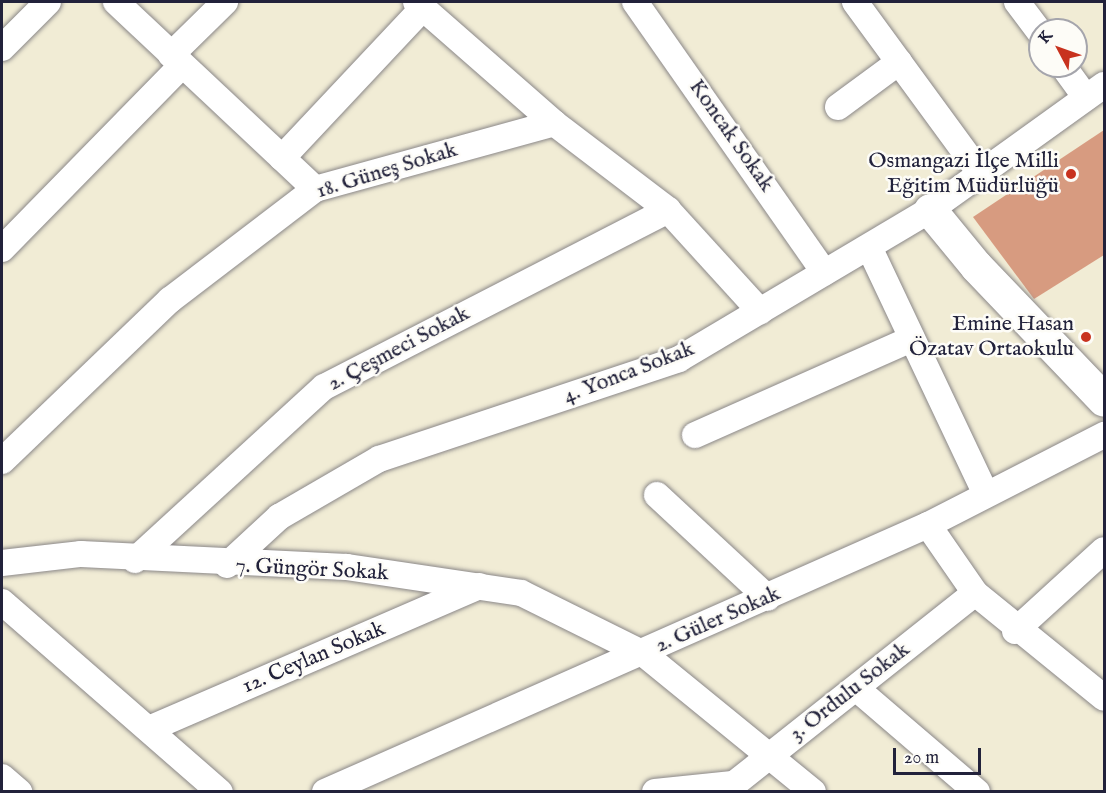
<!DOCTYPE html>
<html>
<head>
<meta charset="utf-8">
<style>
  body { margin:0 }
  #map { position:relative; width:1106px; height:793px; overflow:hidden; background:#f1ecd5; font-family:"IM FELL English",serif }
  div>[style] { position:absolute }
  [style*='--x'] { left:calc(var(--x)*1px); top:calc(var(--y)*1px); width:calc(var(--w)*1px); rotate:calc(var(--a)*1deg) }
  .building>* { inset:0; background:#d79b80 }
  .roads { filter:drop-shadow(0 0 2px #8a8788) drop-shadow(0 0 2px #8a8788) }
  .street>* { height:26px; margin:-13px; padding:0 13px; transform-origin:13px; border-radius:13px; background:#fff }
  .secondary>* { height:33px; margin:-16.5px; padding:0 16.5px; transform-origin:16.5px; border-radius:16.5px; background:#fff }
  .dots>* { width:16px; height:16px; translate:-50% -50%; box-sizing:border-box; border:3px solid #fdfcf7; border-radius:50% }
  span { translate:-50% -50%; white-space:nowrap; text-align:center; line-height:1.15; -webkit-text-stroke:5px #fdfcf7; paint-order:stroke }
  .street-label { font-size:22px; color:#22223b }
  .poi-label { font-size:22px; color:#22223b }
  .right { translate:-100% -50%; text-align:right }
  .frame { position:absolute; inset:0; border:3px solid #22223b; pointer-events:none }
  .north { position:absolute; left:1028px; top:18px; width:60px; height:60px; box-sizing:border-box; background:#fdfcf7; border:2px solid #a5a5ac; border-radius:50%; rotate:311deg; font-size:16px; font-weight:700; line-height:24px; text-align:center; color:#22223b }
  .north::after { content:''; display:block; margin:auto; width:21px; height:27px; background:#c8321e; clip-path:polygon(50% 0,100% 100%,50% 72%,0 100%) }
  .scale { position:absolute; left:893px; top:748px; width:88px; height:27px; box-sizing:border-box; border:3px solid #22223b; border-top:0; padding-left:8px; font-size:18px; line-height:21px; white-space:nowrap; color:#22223b; -webkit-text-stroke:4px #fdfcf7; paint-order:stroke }
</style>
</head>
<body>
<div id="map">
  <div class="building">
    <i style="clip-path:polygon(1104px 130px,1104px 255px,1034px 299px,973px 217px)"></i>
  </div>
  <div class="roads">
    <div class="street">
      <i style="--x:116;--y:2;--w:273;--a:43.2"></i>
      <i style="--x:416;--y:2;--w:184;--a:41.2"></i>
      <i style="--x:635;--y:2;--w:330;--a:55"></i>
      <i style="--x:855;--y:2;--w:213;--a:53.8"></i>
      <i style="--x:1017;--y:2;--w:39;--a:53"></i>
      <i style="--x:2;--y:48;--w:65;--a:-45"></i>
      <i style="--x:171;--y:55;--w:76;--a:-44.5"></i>
      <i style="--x:1063;--y:66;--w:39;--a:54"></i>
      <i style="--x:838;--y:107;--w:76;--a:-36.4"></i>
      <i style="--x:282;--y:158;--w:206;--a:-46.8"></i>
      <i style="--x:869;--y:247;--w:273;--a:64.7"></i>
      <i style="--x:2;--y:249;--w:257;--a:-45.6"></i>
      <i style="--x:695;--y:435;--w:237;--a:-23.9"></i>
      <i style="--x:2;--y:461;--w:233;--a:-43.8"></i>
      <i style="--x:170;--y:300;--w:183;--a:-37.4"></i>
      <i style="--x:315;--y:189;--w:248;--a:-15.4"></i>
      <i style="--x:554;--y:123;--w:143;--a:37.3"></i>
      <i style="--x:668;--y:210;--w:137;--a:47.7"></i>
      <i style="--x:657;--y:495;--w:151;--a:42.9"></i>
      <i style="--x:928;--y:525;--w:83;--a:55.3"></i>
      <i style="--x:975;--y:593;--w:166;--a:39.1"></i>
      <i style="--x:135;--y:560;--w:256;--a:-42.5"></i>
      <i style="--x:324;--y:387;--w:387;--a:-27.2"></i>
      <i style="--x:2;--y:563;--w:80;--a:-6.5"></i>
      <i style="--x:81;--y:554;--w:266;--a:2.8"></i>
      <i style="--x:347;--y:567;--w:176;--a:8.5"></i>
      <i style="--x:521;--y:593;--w:137;--a:26.4"></i>
      <i style="--x:644;--y:654;--w:218;--a:39.2"></i>
      <i style="--x:227;--y:565;--w:71;--a:-42.7"></i>
      <i style="--x:279;--y:517;--w:116;--a:-30.1"></i>
      <i style="--x:379;--y:459;--w:316;--a:-18.4"></i>
      <i style="--x:679;--y:359;--w:292;--a:-30.7"></i>
      <i style="--x:930;--y:210;--w:214;--a:-35.7"></i>
      <i style="--x:2;--y:602;--w:289;--a:41.1"></i>
      <i style="--x:1015;--y:631;--w:120;--a:-42.3"></i>
      <i style="--x:857;--y:689;--w:158;--a:40.6"></i>
      <i style="--x:149;--y:729;--w:360;--a:-23.4"></i>
      <i style="--x:2;--y:777;--w:23;--a:41"></i>
      <i style="--x:325;--y:792;--w:659;--a:-23.88"></i>
      <i style="--x:928;--y:525;--w:198;--a:-27.1"></i>
      <i style="--x:655;--y:792;--w:78;--a:-5.9"></i>
      <i style="--x:724;--y:792;--w:320;--a:-38.4"></i>
    </div>
    <div class="secondary">
      <i style="--x:930;--y:210;--w:72;--a:50.6"></i>
      <i style="--x:976;--y:266;--w:185;--a:46.3"></i>
    </div>
  </div>
  <div class="dots">
    <i style="left:1071px;top:174px;background:#c8321e"></i>
    <i style="left:1086px;top:337px;background:#c8321e"></i>
  </div>
  <div class="street-label">
    <span style="left:731px;top:136px;rotate:55deg">Koncak Sokak</span>
    <span style="left:387px;top:171px;rotate:-17deg">18. Güneş Sokak</span>
    <span style="left:399px;top:349px;rotate:-28deg">2. Çeşmeci Sokak</span>
    <span style="left:629px;top:373px;rotate:-21deg">4. Yonca Sokak</span>
    <span style="left:312px;top:570px;rotate:3deg">7. Güngör Sokak</span>
    <span style="left:718px;top:620px;rotate:-24deg">2. Güler Sokak</span>
    <span style="left:314px;top:658px;rotate:-23deg">12. Ceylan Sokak</span>
    <span style="left:850px;top:692px;rotate:-38deg">3. Ordulu Sokak</span>
  </div>
  <div class="poi-label">
    <span class="right" style="left:1059px;top:174px">Osmangazi İlçe Milli<br>Eğitim Müdürlüğü</span>
    <span class="right" style="left:1074px;top:337px">Emine Hasan<br>Özatav Ortaokulu</span>
  </div>
  <div class="frame"></div>
  <div class="north">K</div>
  <div class="scale">20 m</div>
</div>
</body>
</html>
